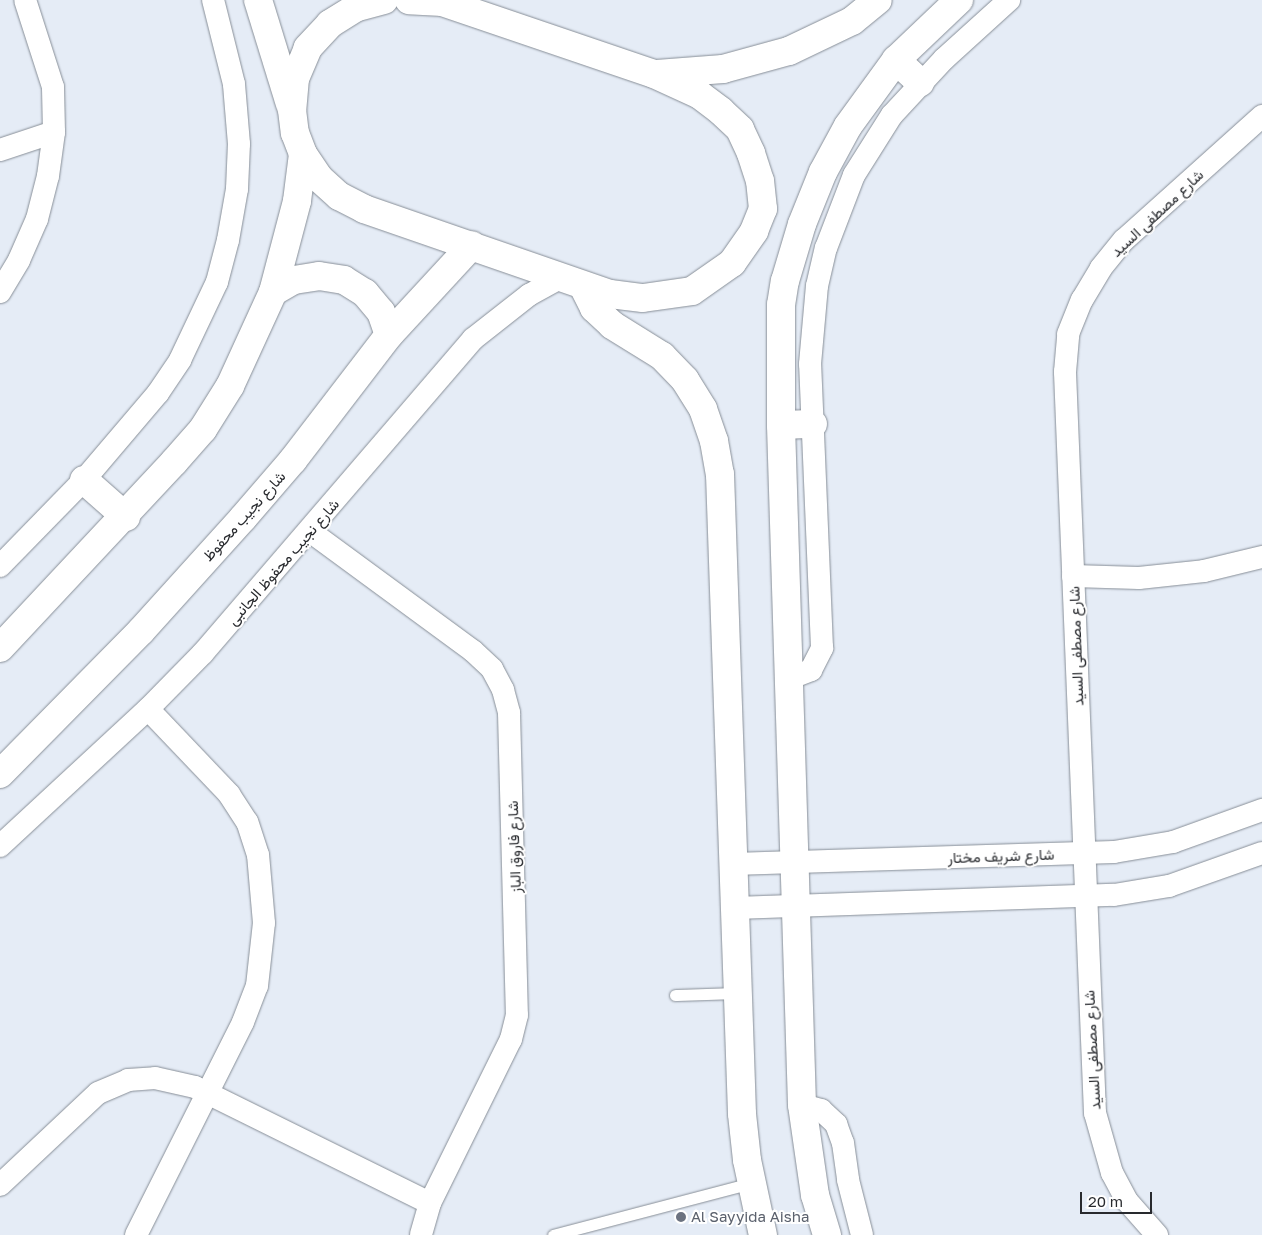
<!DOCTYPE html>
<html>
<head>
<meta charset="utf-8">
<style>
  body { margin:0 }
  #map { position:relative; width:1262px; height:1235px; overflow:hidden; background:#e5ecf6; font-family:"Golos Text",Vazirmatn,sans-serif }
  div>[style] { position:absolute }
  [style*='--x'] { left:calc(var(--x)*1px); top:calc(var(--y)*1px); width:calc(var(--w)*1px); rotate:calc(var(--a)*1deg) }
  .roads { filter:drop-shadow(0 0 1px #878e97) drop-shadow(0 0 1px #878e97) }
  .lane>* { height:11px; margin:-5.5px; padding:0 5.5px; transform-origin:5.5px; border-radius:5.5px; background:#fff }
  .street>* { height:22px; margin:-11px; padding:0 11px; transform-origin:11px; border-radius:11px; background:#fff }
  .secondary>* { height:28px; margin:-14px; padding:0 14px; transform-origin:14px; border-radius:14px; background:#fff }
  .dots>* { width:14px; height:14px; translate:-50% -50%; box-sizing:border-box; border:2px solid #fff; border-radius:50% }
  span { translate:-50% -50%; white-space:nowrap; text-align:center; line-height:1.15; -webkit-text-stroke:4px #fff; paint-order:stroke }
  .street-label { font-size:15px; color:#282a2e }
  .worship-label { font-size:15px; color:#5b616d }
  .left { translate:0 -50%; text-align:left }
  .scale { position:absolute; left:1080px; top:1192px; width:72px; height:22px; box-sizing:border-box; border:2px solid #282a2e; border-top:0; padding-left:6px; font-size:15px; line-height:18px; white-space:nowrap; color:#282a2e; -webkit-text-stroke:4px #fff; paint-order:stroke }
</style>
</head>
<body>
<div id="map">
  <div class="roads">
    <div class="lane">
      <i style="--x:675;--y:995;--w:63;--a:-1.8"></i>
      <i style="--x:553;--y:1235;--w:205;--a:-14.7"></i>
    </div>
    <div class="street">
      <i style="--x:0;--y:150;--w:57;--a:-18.4"></i>
      <i style="--x:0;--y:292;--w:37;--a:-59"></i>
      <i style="--x:19;--y:260;--w:45;--a:-66.3"></i>
      <i style="--x:37;--y:219;--w:44;--a:-75.7"></i>
      <i style="--x:48;--y:176;--w:44;--a:-82.2"></i>
      <i style="--x:54;--y:132;--w:45;--a:-91.3"></i>
      <i style="--x:53;--y:87;--w:91;--a:-107.8"></i>
      <i style="--x:311;--y:532;--w:201;--a:36.3"></i>
      <i style="--x:473;--y:651;--w:26;--a:43"></i>
      <i style="--x:492;--y:669;--w:24;--a:62"></i>
      <i style="--x:503;--y:690;--w:24;--a:75"></i>
      <i style="--x:509;--y:713;--w:302;--a:88.5"></i>
      <i style="--x:517;--y:1015;--w:25;--a:104"></i>
      <i style="--x:511;--y:1039;--w:183;--a:116.3"></i>
      <i style="--x:430;--y:1203;--w:33;--a:106"></i>
      <i style="--x:0;--y:566;--w:120;--a:-45.7"></i>
      <i style="--x:84;--y:480;--w:114;--a:-49.6"></i>
      <i style="--x:158;--y:393;--w:40;--a:-56"></i>
      <i style="--x:180;--y:360;--w:86;--a:-64.6"></i>
      <i style="--x:217;--y:282;--w:43;--a:-75.3"></i>
      <i style="--x:228;--y:240;--w:52;--a:-80"></i>
      <i style="--x:237;--y:189;--w:45;--a:-87.5"></i>
      <i style="--x:239;--y:144;--w:60;--a:-94.8"></i>
      <i style="--x:234;--y:84;--w:87;--a:-104"></i>
      <i style="--x:1073;--y:576;--w:66;--a:1.7"></i>
      <i style="--x:1139;--y:578;--w:65;--a:-6.1"></i>
      <i style="--x:1204;--y:571;--w:60;--a:-13.6"></i>
      <i style="--x:788;--y:679;--w:25;--a:-21"></i>
      <i style="--x:811;--y:670;--w:25;--a:-63"></i>
      <i style="--x:822;--y:648;--w:284;--a:-92.4"></i>
      <i style="--x:810;--y:364;--w:78;--a:-84.9"></i>
      <i style="--x:817;--y:286;--w:39;--a:-77"></i>
      <i style="--x:826;--y:248;--w:78;--a:-69"></i>
      <i style="--x:854;--y:175;--w:71;--a:-57.7"></i>
      <i style="--x:892;--y:115;--w:76;--a:-47.1"></i>
      <i style="--x:944;--y:59;--w:88;--a:-42.2"></i>
      <i style="--x:0;--y:846;--w:202;--a:-42.8"></i>
      <i style="--x:148;--y:709;--w:78;--a:-45.5"></i>
      <i style="--x:203;--y:653;--w:414;--a:-49.3"></i>
      <i style="--x:473;--y:339;--w:71;--a:-38.2"></i>
      <i style="--x:529;--y:295;--w:37;--a:-29"></i>
      <i style="--x:733;--y:864;--w:381;--a:-1.8"></i>
      <i style="--x:1114;--y:852;--w:60;--a:-9.6"></i>
      <i style="--x:1173;--y:842;--w:95;--a:-19.8"></i>
      <i style="--x:735;--y:908;--w:379;--a:-2"></i>
      <i style="--x:1114;--y:895;--w:56;--a:-9.3"></i>
      <i style="--x:1169;--y:886;--w:99;--a:-19.5"></i>
      <i style="--x:802;--y:1105;--w:20;--a:15"></i>
      <i style="--x:821;--y:1110;--w:21;--a:43"></i>
      <i style="--x:836;--y:1124;--w:20;--a:70"></i>
      <i style="--x:843;--y:1143;--w:37;--a:82"></i>
      <i style="--x:848;--y:1180;--w:57;--a:75.7"></i>
      <i style="--x:0;--y:1185;--w:134;--a:-43.2"></i>
      <i style="--x:98;--y:1093;--w:33;--a:-23"></i>
      <i style="--x:128;--y:1080;--w:27;--a:-4"></i>
      <i style="--x:155;--y:1078;--w:41;--a:12.7"></i>
      <i style="--x:195;--y:1087;--w:262;--a:26.3"></i>
      <i style="--x:136;--y:1235;--w:238;--a:-63.3"></i>
      <i style="--x:243;--y:1022;--w:39;--a:-69"></i>
      <i style="--x:257;--y:986;--w:63;--a:-83.7"></i>
      <i style="--x:264;--y:923;--w:68;--a:-95"></i>
      <i style="--x:258;--y:855;--w:35;--a:-108"></i>
      <i style="--x:247;--y:822;--w:33;--a:-123"></i>
      <i style="--x:229;--y:794;--w:117;--a:-133.6"></i>
      <i style="--x:1157;--y:1235;--w:45;--a:-131.4"></i>
      <i style="--x:1127;--y:1201;--w:32;--a:-118"></i>
      <i style="--x:1112;--y:1173;--w:62;--a:-105.8"></i>
      <i style="--x:1095;--y:1113;--w:742;--a:-92.32"></i>
      <i style="--x:1065;--y:372;--w:38;--a:-85"></i>
      <i style="--x:1068;--y:334;--w:37;--a:-68"></i>
      <i style="--x:1082;--y:300;--w:37;--a:-59"></i>
      <i style="--x:1101;--y:268;--w:36;--a:-51"></i>
      <i style="--x:1124;--y:240;--w:186;--a:-41.9"></i>
    </div>
    <div class="secondary">
      <i style="--x:258;--y:0;--w:109;--a:72.9"></i>
      <i style="--x:384;--y:0;--w:28;--a:165"></i>
      <i style="--x:357;--y:7;--w:32;--a:148"></i>
      <i style="--x:330;--y:24;--w:33;--a:133"></i>
      <i style="--x:308;--y:48;--w:33;--a:113"></i>
      <i style="--x:295;--y:78;--w:32;--a:95"></i>
      <i style="--x:292;--y:110;--w:23;--a:83"></i>
      <i style="--x:295;--y:133;--w:22;--a:69"></i>
      <i style="--x:303;--y:154;--w:29;--a:56"></i>
      <i style="--x:319;--y:178;--w:27;--a:42"></i>
      <i style="--x:339;--y:196;--w:28;--a:27"></i>
      <i style="--x:364;--y:209;--w:260;--a:19.1"></i>
      <i style="--x:610;--y:294;--w:33;--a:7"></i>
      <i style="--x:643;--y:298;--w:49;--a:-8.1"></i>
      <i style="--x:692;--y:291;--w:49;--a:-35"></i>
      <i style="--x:732;--y:263;--w:39;--a:-55"></i>
      <i style="--x:754;--y:231;--w:24;--a:-68"></i>
      <i style="--x:763;--y:209;--w:28;--a:-96"></i>
      <i style="--x:760;--y:181;--w:29;--a:-108"></i>
      <i style="--x:751;--y:153;--w:26;--a:-115"></i>
      <i style="--x:740;--y:129;--w:26;--a:-137"></i>
      <i style="--x:721;--y:111;--w:26;--a:-143"></i>
      <i style="--x:700;--y:95;--w:51;--a:-155.5"></i>
      <i style="--x:654;--y:74;--w:223;--a:-161.2"></i>
      <i style="--x:443;--y:2;--w:34;--a:-177"></i>
      <i style="--x:896;--y:60;--w:33;--a:43"></i>
      <i style="--x:657;--y:74;--w:66;--a:-4.3"></i>
      <i style="--x:723;--y:69;--w:68;--a:-15.3"></i>
      <i style="--x:789;--y:51;--w:70;--a:-25.5"></i>
      <i style="--x:852;--y:21;--w:33;--a:-39"></i>
      <i style="--x:583;--y:286;--w:25;--a:63"></i>
      <i style="--x:594;--y:308;--w:25;--a:43"></i>
      <i style="--x:612;--y:325;--w:59;--a:31.8"></i>
      <i style="--x:662;--y:356;--w:33;--a:46"></i>
      <i style="--x:685;--y:380;--w:34;--a:58"></i>
      <i style="--x:703;--y:409;--w:34;--a:71"></i>
      <i style="--x:714;--y:441;--w:34;--a:80"></i>
      <i style="--x:720;--y:474;--w:640;--a:88.03"></i>
      <i style="--x:742;--y:1114;--w:46;--a:83.8"></i>
      <i style="--x:747;--y:1160;--w:77;--a:78"></i>
      <i style="--x:273;--y:292;--w:24;--a:-30"></i>
      <i style="--x:294;--y:280;--w:25;--a:-9"></i>
      <i style="--x:319;--y:276;--w:25;--a:9"></i>
      <i style="--x:344;--y:280;--w:25;--a:32"></i>
      <i style="--x:365;--y:293;--w:25;--a:50"></i>
      <i style="--x:381;--y:312;--w:24;--a:71"></i>
      <i style="--x:781;--y:425;--w:32;--a:-2"></i>
      <i style="--x:84;--y:480;--w:56;--a:41.4"></i>
      <i style="--x:0;--y:648;--w:255;--a:-46.9"></i>
      <i style="--x:174;--y:462;--w:44;--a:-48.7"></i>
      <i style="--x:203;--y:429;--w:51;--a:-57.9"></i>
      <i style="--x:230;--y:386;--w:103;--a:-65.4"></i>
      <i style="--x:273;--y:292;--w:94;--a:-75.2"></i>
      <i style="--x:297;--y:201;--w:47;--a:-82.7"></i>
      <i style="--x:0;--y:774;--w:201;--a:-45.4"></i>
      <i style="--x:141;--y:631;--w:152;--a:-47.9"></i>
      <i style="--x:243;--y:518;--w:77;--a:-49.2"></i>
      <i style="--x:293;--y:460;--w:158;--a:-52.5"></i>
      <i style="--x:389;--y:335;--w:122;--a:-47.3"></i>
      <i style="--x:827;--y:1235;--w:42;--a:-106.7"></i>
      <i style="--x:815;--y:1195;--w:91;--a:-98.2"></i>
      <i style="--x:802;--y:1105;--w:680;--a:-91.77"></i>
      <i style="--x:781;--y:425;--w:120;--a:-90"></i>
      <i style="--x:781;--y:305;--w:24;--a:-81"></i>
      <i style="--x:785;--y:281;--w:59;--a:-73.4"></i>
      <i style="--x:802;--y:224;--w:56;--a:-68"></i>
      <i style="--x:823;--y:172;--w:52;--a:-61.5"></i>
      <i style="--x:848;--y:126;--w:82;--a:-54"></i>
      <i style="--x:896;--y:60;--w:87;--a:-43.6"></i>
    </div>
  </div>
  <div class="dots">
    <i style="left:681px;top:1217px;background:#6b7280"></i>
  </div>
  <div class="street-label">
    <span style="left:1157px;top:213px;rotate:-43deg">شارع مصطفى السيد</span>
    <span style="left:244px;top:516px;rotate:-48deg">شارع نجيب محفوظ</span>
    <span style="left:283px;top:562px;rotate:-49deg">شارع نجيب محفوظ الجانبى</span>
    <span style="left:1076px;top:646px;rotate:-92deg">شارع مصطفى السيد</span>
    <span style="left:514px;top:847px;rotate:-92deg">شارع فاروق الباز</span>
    <span style="left:1001px;top:856px;rotate:-2deg">شارع شريف مختار</span>
    <span style="left:1092px;top:1050px;rotate:-93deg">شارع مصطفى السيد</span>
  </div>
  <div class="worship-label">
    <span class="left" style="left:691px;top:1217px">Al Sayyida Aisha</span>
  </div>
  <div class="scale">20 m</div>
</div>
</body>
</html>
